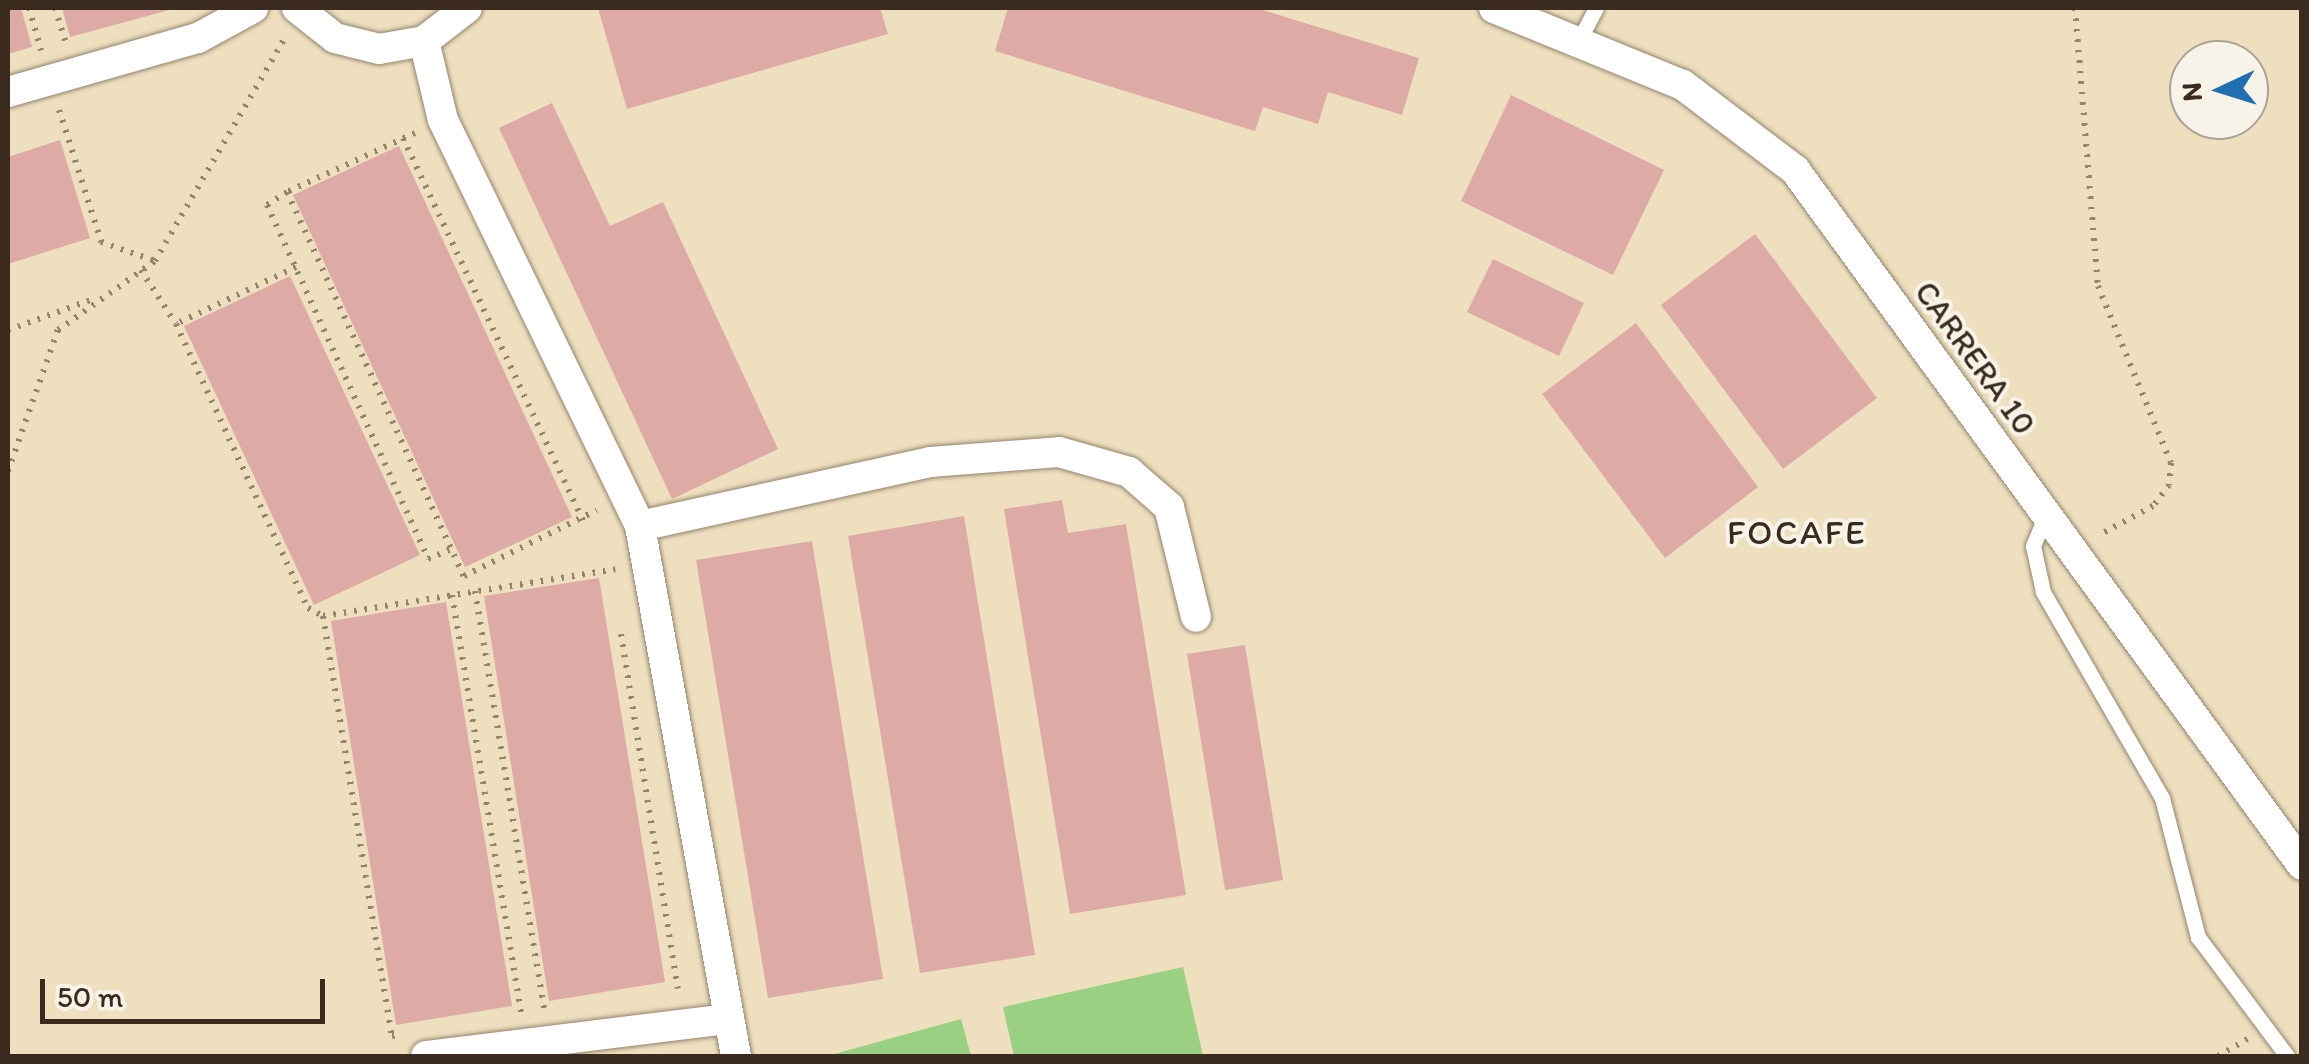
<!DOCTYPE html>
<html>
<head>
<meta charset="utf-8">
<style>
  body { margin:0 }
  #map { position:relative; width:2309px; height:1064px; overflow:hidden; background:#eedfbf; font-family:Itim,sans-serif }
  div>[style] { position:absolute }
  [style*='--x'] { left:calc(var(--x)*1px); top:calc(var(--y)*1px); width:calc(var(--w)*1px); rotate:calc(var(--a)*1deg) }
  .green>* { inset:0; background:#9ad082 }
  .building>* { inset:0; background:#ddaaa6 }
  .path>* { height:6px; margin-top:-3px; transform-origin:0; background:repeating-linear-gradient(90deg,#94846e 0 2.5px,transparent 0 10.5px) }
  .roads { filter:drop-shadow(0 0 2px #94846e) drop-shadow(0 0 2px #94846e) }
  .lane>* { height:15px; margin:-7.5px; padding:0 7.5px; transform-origin:7.5px; border-radius:7.5px; background:#fff }
  .street>* { height:30px; margin:-15px; padding:0 15px; transform-origin:15px; border-radius:15px; background:#fff }
  span { translate:-50% -50%; white-space:nowrap; text-align:center; line-height:1.15; -webkit-text-stroke:8px #f7f3e8; paint-order:stroke }
  .street-label { font-size:32px; color:#3b2a1e }
  .neighbourhood-label { font-size:35px; color:#3b2a1e; letter-spacing:2.5px }
  .frame { position:absolute; inset:0; border:10px solid #3b2a1e; pointer-events:none }
  .north { position:absolute; left:2169px; top:40px; width:100px; height:100px; box-sizing:border-box; background:#f7f3e8; border:2px solid #aca397; border-radius:50%; rotate:266deg; font-size:28px; font-weight:700; line-height:40px; text-align:center; color:#3b2a1e }
  .north::after { content:''; display:block; margin:auto; width:35px; height:45px; background:#1f6fb2; clip-path:polygon(50% 0,100% 100%,50% 72%,0 100%) }
  .scale { position:absolute; left:40px; top:979px; width:285px; height:45px; box-sizing:border-box; border:5px solid #3b2a1e; border-top:0; padding-left:12px; font-size:30px; line-height:35px; white-space:nowrap; color:#3b2a1e; -webkit-text-stroke:8px #f7f3e8; paint-order:stroke }
</style>
</head>
<body>
<div id="map">
  <div class="green">
    <i style="clip-path:polygon(1183px 967px,1203px 1056px,1014px 1056px,1003px 1007px)"></i>
    <i style="clip-path:polygon(961px 1019px,971px 1056px,827px 1056px)"></i>
  </div>
  <div class="building">
    <i style="clip-path:polygon(8px 8px,21px 8px,32px 47px,8px 54px)"></i>
    <i style="clip-path:polygon(62px 8px,173px 8px,173px 9px,70px 37px)"></i>
    <i style="clip-path:polygon(598px 8px,880px 8px,888px 34px,627px 109px)"></i>
    <i style="clip-path:polygon(1008px 8px,1256px 8px,1419px 58px,1402px 115px,1328px 92px,1318px 124px,1263px 107px,1255px 131px,995px 51px)"></i>
    <i style="clip-path:polygon(1511px 95px,1664px 170px,1613px 275px,1461px 201px)"></i>
    <i style="clip-path:polygon(552px 103px,610px 226px,663px 202px,778px 449px,672px 499px,499px 128px)"></i>
    <i style="clip-path:polygon(60px 140px,90px 238px,8px 264px,8px 157px)"></i>
    <i style="clip-path:polygon(399px 146px,572px 517px,465px 567px,293px 195px)"></i>
    <i style="clip-path:polygon(1755px 234px,1877px 398px,1783px 469px,1661px 305px)"></i>
    <i style="clip-path:polygon(1493px 259px,1584px 303px,1559px 356px,1467px 312px)"></i>
    <i style="clip-path:polygon(290px 276px,420px 555px,314px 605px,184px 326px)"></i>
    <i style="clip-path:polygon(1636px 323px,1758px 487px,1665px 558px,1542px 394px)"></i>
    <i style="clip-path:polygon(1062px 500px,1068px 533px,1126px 524px,1186px 895px,1070px 914px,1004px 509px)"></i>
    <i style="clip-path:polygon(964px 516px,1035px 955px,920px 973px,848px 536px)"></i>
    <i style="clip-path:polygon(812px 541px,883px 979px,768px 998px,696px 560px)"></i>
    <i style="clip-path:polygon(599px 578px,665px 982px,549px 1001px,484px 596px)"></i>
    <i style="clip-path:polygon(446px 602px,512px 1006px,396px 1025px,331px 621px)"></i>
    <i style="clip-path:polygon(1245px 645px,1283px 880px,1225px 890px,1187px 654px)"></i>
  </div>
  <div class="path">
    <i style="--x:29;--y:8;--w:44;--a:74.1"></i>
    <i style="--x:55;--y:8;--w:39;--a:73"></i>
    <i style="--x:2075;--y:8;--w:279;--a:85.3"></i>
    <i style="--x:2098;--y:286;--w:191;--a:67.6"></i>
    <i style="--x:2171;--y:463;--w:22;--a:95"></i>
    <i style="--x:2169;--y:485;--w:26;--a:127"></i>
    <i style="--x:2153;--y:506;--w:61;--a:151.8"></i>
    <i style="--x:59;--y:110;--w:139;--a:72.3"></i>
    <i style="--x:101;--y:242;--w:57;--a:19.4"></i>
    <i style="--x:415;--y:133;--w:141;--a:155.3"></i>
    <i style="--x:287;--y:192;--w:423;--a:65.3"></i>
    <i style="--x:464;--y:576;--w:148;--a:-26.4"></i>
    <i style="--x:403;--y:138;--w:423;--a:64.8"></i>
    <i style="--x:287;--y:192;--w:24;--a:147"></i>
    <i style="--x:267;--y:205;--w:389;--a:65.5"></i>
    <i style="--x:428;--y:559;--w:25;--a:-23"></i>
    <i style="--x:296;--y:267;--w:133;--a:154.6"></i>
    <i style="--x:176;--y:324;--w:313;--a:65.1"></i>
    <i style="--x:308;--y:608;--w:17;--a:28"></i>
    <i style="--x:323;--y:616;--w:296;--a:-9.1"></i>
    <i style="--x:141;--y:270;--w:64;--a:57.1"></i>
    <i style="--x:8;--y:330;--w:88;--a:-19.9"></i>
    <i style="--x:8;--y:471;--w:150;--a:-70.5"></i>
    <i style="--x:58;--y:330;--w:119;--a:-35.4"></i>
    <i style="--x:155;--y:261;--w:257;--a:-59.8"></i>
    <i style="--x:475;--y:591;--w:425;--a:80.6"></i>
    <i style="--x:452;--y:595;--w:424;--a:80.6"></i>
    <i style="--x:323;--y:616;--w:426;--a:80.7"></i>
    <i style="--x:392;--y:1036;--w:8;--a:-7"></i>
    <i style="--x:621;--y:634;--w:359;--a:80.9"></i>
    <i style="--x:2218;--y:1056;--w:34;--a:-30"></i>
  </div>
  <div class="roads">
    <div class="lane">
      <i style="--x:1580;--y:38;--w:34;--a:-62"></i>
      <i style="--x:2046;--y:515;--w:34;--a:113"></i>
      <i style="--x:2033;--y:546;--w:47;--a:77.7"></i>
      <i style="--x:2043;--y:592;--w:238;--a:60"></i>
      <i style="--x:2162;--y:798;--w:144;--a:75.5"></i>
      <i style="--x:2198;--y:937;--w:149;--a:53.2"></i>
    </div>
    <div class="street">
      <i style="--x:297;--y:8;--w:48;--a:38.3"></i>
      <i style="--x:335;--y:38;--w:45;--a:14"></i>
      <i style="--x:379;--y:49;--w:46;--a:-10.1"></i>
      <i style="--x:424;--y:41;--w:54;--a:-37.5"></i>
      <i style="--x:1494;--y:8;--w:204;--a:22.2"></i>
      <i style="--x:1683;--y:85;--w:141;--a:37.2"></i>
      <i style="--x:1795;--y:170;--w:860;--a:53.89"></i>
      <i style="--x:424;--y:41;--w:81;--a:76.5"></i>
      <i style="--x:443;--y:120;--w:451;--a:64.1"></i>
      <i style="--x:640;--y:526;--w:539;--a:79.73"></i>
      <i style="--x:8;--y:92;--w:198;--a:-15.9"></i>
      <i style="--x:198;--y:38;--w:63;--a:-28.6"></i>
      <i style="--x:640;--y:526;--w:297;--a:-12.4"></i>
      <i style="--x:930;--y:462;--w:129;--a:-4.4"></i>
      <i style="--x:1059;--y:452;--w:73;--a:15.9"></i>
      <i style="--x:1129;--y:472;--w:53;--a:41.2"></i>
      <i style="--x:1169;--y:507;--w:113;--a:76.2"></i>
      <i style="--x:426;--y:1056;--w:304;--a:-7"></i>
    </div>
  </div>
  <div class="street-label">
    <span style="left:1975px;top:358px;rotate:54deg">CARRERA 10</span>
  </div>
  <div class="neighbourhood-label">
    <span style="left:1797px;top:532px">FOCAFE</span>
  </div>
  <div class="frame"></div>
  <div class="north">N</div>
  <div class="scale">50 m</div>
</div>
</body>
</html>
